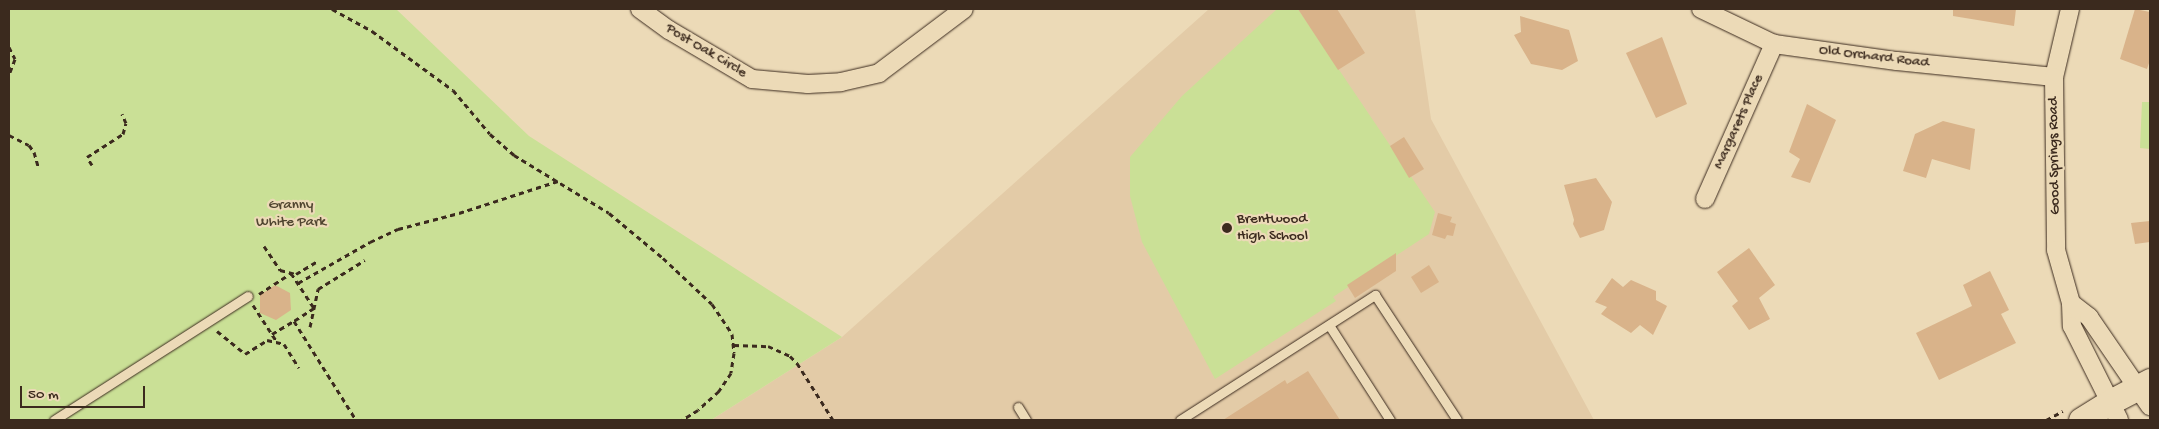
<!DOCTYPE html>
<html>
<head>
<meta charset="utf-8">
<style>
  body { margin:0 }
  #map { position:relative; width:2159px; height:429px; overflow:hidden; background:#ecdab7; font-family:"Gochi Hand",sans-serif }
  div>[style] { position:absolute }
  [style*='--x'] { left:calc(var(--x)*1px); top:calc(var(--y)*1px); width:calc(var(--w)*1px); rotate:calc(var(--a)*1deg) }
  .built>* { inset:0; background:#e3cba7 }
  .green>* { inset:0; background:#cae096 }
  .building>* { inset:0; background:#d9b38a }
  .path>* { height:3px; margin-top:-1.5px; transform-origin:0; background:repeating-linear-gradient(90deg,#3b2a1e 0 5px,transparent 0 9px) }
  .roads { filter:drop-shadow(0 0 1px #3b2a1e) drop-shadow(0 0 1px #3b2a1e) }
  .lane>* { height:9px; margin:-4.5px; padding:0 4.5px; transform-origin:4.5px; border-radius:4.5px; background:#ecdab7 }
  .street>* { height:18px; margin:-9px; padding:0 9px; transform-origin:9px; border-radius:9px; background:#ecdab7 }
  .secondary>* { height:25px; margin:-12.5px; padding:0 12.5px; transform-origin:12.5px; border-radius:12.5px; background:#ecdab7 }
  .dots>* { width:14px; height:14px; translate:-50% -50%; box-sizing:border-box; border:2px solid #ecdab7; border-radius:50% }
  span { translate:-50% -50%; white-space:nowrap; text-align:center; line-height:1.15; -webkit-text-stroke:4.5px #ecdab7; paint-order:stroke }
  .street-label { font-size:15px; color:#3b2a1e }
  .park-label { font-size:15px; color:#504530 }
  .poi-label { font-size:15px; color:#3b2a1e }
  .left { translate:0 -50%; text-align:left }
  .frame { position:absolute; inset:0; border:10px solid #3b2a1e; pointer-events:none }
  .scale { position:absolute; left:20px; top:386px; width:125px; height:22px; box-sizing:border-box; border:2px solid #3b2a1e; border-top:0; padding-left:6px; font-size:15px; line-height:18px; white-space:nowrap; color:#3b2a1e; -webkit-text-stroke:4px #ecdab7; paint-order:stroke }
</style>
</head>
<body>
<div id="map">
  <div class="built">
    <i style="clip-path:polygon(1209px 9px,1415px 9px,1431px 119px,1594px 420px,711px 420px,842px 337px)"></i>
  </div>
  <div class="green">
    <i style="clip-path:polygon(9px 9px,396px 9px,529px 136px,842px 337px,711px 420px,9px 420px)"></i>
    <i style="clip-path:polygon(1277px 9px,1298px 9px,1435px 212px,1429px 234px,1333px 297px,1336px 301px,1215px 379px,1142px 242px,1130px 196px,1130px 157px,1182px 96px)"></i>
    <i style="clip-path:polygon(2142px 102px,2150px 102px,2150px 149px,2140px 148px)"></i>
  </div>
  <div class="building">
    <i style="clip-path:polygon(1298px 9px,1337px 9px,1365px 53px,1338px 70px)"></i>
    <i style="clip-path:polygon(1953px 9px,2016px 9px,2014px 26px,1953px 16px)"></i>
    <i style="clip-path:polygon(2135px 9px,2150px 12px,2150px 60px,2147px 69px,2120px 59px)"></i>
    <i style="clip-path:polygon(1520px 16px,1569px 30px,1578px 61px,1562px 70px,1531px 64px,1514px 35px,1521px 32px)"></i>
    <i style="clip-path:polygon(1662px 37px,1687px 104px,1656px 118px,1626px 53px)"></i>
    <i style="clip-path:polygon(1807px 104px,1836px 120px,1810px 183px,1791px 177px,1800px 159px,1789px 152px)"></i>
    <i style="clip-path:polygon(1943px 121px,1975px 129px,1970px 170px,1932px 159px,1926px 178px,1903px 171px,1915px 134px)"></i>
    <i style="clip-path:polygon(1404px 137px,1424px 169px,1409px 178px,1390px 146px)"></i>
    <i style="clip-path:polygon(1596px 178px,1612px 202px,1604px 230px,1580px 238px,1573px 224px,1574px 220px,1564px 185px)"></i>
    <i style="clip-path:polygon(1438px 213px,1452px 217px,1450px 222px,1456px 224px,1453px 236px,1447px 235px,1445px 239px,1432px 235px)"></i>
    <i style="clip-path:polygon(2150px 221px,2150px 242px,2135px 244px,2131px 223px)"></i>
    <i style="clip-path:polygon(1749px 248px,1775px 285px,1759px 298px,1770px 319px,1749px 330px,1732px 306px,1738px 301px,1717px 272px)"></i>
    <i style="clip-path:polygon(1396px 253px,1396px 271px,1355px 298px,1347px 285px)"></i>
    <i style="clip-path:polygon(1429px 265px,1439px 282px,1421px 293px,1411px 277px)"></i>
    <i style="clip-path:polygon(1990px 271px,2009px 310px,2001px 314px,2016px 343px,1939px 380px,1916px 333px,1972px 306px,1963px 285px)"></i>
    <i style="clip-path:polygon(1612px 278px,1623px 287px,1631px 280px,1656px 291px,1656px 300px,1667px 306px,1653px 335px,1640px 325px,1631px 333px,1601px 314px,1607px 307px,1595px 302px)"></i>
    <i style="clip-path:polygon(275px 285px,290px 293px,291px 310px,276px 320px,260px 313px,260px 295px)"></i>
    <i style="clip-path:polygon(1308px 371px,1340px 420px,1223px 420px,1285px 380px,1287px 384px)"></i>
  </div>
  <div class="path">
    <i style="--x:332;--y:9;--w:46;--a:28.8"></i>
    <i style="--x:372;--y:31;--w:100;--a:36.1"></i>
    <i style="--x:453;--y:90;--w:57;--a:49.9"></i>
    <i style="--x:490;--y:134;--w:32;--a:41"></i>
    <i style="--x:514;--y:155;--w:111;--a:31.4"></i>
    <i style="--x:609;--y:213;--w:70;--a:39.8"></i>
    <i style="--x:663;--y:258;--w:67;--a:43.2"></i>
    <i style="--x:712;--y:304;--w:36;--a:56"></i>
    <i style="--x:732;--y:334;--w:19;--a:84"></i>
    <i style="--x:734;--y:353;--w:20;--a:99"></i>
    <i style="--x:731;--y:373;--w:22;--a:124"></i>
    <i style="--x:719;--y:391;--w:28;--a:138"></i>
    <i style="--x:698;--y:410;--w:19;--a:148"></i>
    <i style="--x:9;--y:47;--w:13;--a:63"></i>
    <i style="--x:15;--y:59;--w:17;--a:111"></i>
    <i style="--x:9;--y:135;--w:22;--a:27"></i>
    <i style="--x:29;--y:145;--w:9;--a:54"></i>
    <i style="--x:34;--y:152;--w:15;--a:74"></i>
    <i style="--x:92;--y:165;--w:9;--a:-122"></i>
    <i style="--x:87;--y:157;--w:43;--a:-32.6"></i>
    <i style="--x:123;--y:134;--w:11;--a:-75"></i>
    <i style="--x:126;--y:123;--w:10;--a:-114"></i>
    <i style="--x:264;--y:246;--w:29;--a:56"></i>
    <i style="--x:280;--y:270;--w:16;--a:14"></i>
    <i style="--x:296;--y:274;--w:26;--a:-31"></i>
    <i style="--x:291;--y:273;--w:42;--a:56.7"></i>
    <i style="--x:314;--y:308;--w:24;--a:147"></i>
    <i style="--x:298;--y:283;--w:83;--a:-29.7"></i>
    <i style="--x:370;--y:242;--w:31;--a:-25"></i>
    <i style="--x:398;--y:229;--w:63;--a:-14.7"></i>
    <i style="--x:459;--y:213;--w:104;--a:-17.9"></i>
    <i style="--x:259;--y:294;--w:38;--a:-33"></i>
    <i style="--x:253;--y:305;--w:44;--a:57"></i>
    <i style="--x:310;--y:327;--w:39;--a:-78"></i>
    <i style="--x:318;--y:289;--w:55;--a:-31.7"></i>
    <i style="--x:217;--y:331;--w:36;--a:39"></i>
    <i style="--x:245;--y:354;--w:26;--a:-32"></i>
    <i style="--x:267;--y:340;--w:17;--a:13"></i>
    <i style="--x:284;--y:344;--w:28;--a:58"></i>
    <i style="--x:272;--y:334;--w:26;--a:-31"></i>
    <i style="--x:294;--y:321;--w:117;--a:57.9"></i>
    <i style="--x:734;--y:345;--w:34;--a:2"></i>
    <i style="--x:768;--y:346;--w:24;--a:24"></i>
    <i style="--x:790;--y:356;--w:10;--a:45"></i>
    <i style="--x:797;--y:363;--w:67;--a:57.7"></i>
    <i style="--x:2046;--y:420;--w:19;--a:-28"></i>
  </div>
  <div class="roads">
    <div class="lane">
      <i style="--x:1329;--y:325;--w:113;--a:57.3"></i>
      <i style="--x:1018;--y:407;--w:15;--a:58"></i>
      <i style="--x:54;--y:420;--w:230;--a:-32.6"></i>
      <i style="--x:1180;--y:420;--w:232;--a:-32.7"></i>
      <i style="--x:1375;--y:295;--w:149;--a:56.7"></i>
    </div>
    <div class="street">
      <i style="--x:640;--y:9;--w:36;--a:36"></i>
      <i style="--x:669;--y:30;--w:96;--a:30.6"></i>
      <i style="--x:752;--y:79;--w:56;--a:5.1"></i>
      <i style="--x:808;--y:84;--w:33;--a:-3"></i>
      <i style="--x:841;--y:82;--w:39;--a:-13"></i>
      <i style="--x:879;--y:73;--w:106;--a:-37"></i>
      <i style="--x:1701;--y:9;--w:81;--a:25.6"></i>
      <i style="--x:1774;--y:44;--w:124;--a:7.9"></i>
      <i style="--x:1897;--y:61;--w:158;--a:5.8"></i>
      <i style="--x:2070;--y:9;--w:70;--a:103.2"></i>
      <i style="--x:2054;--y:77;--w:173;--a:89.3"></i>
      <i style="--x:2056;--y:250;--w:55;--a:74.2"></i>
      <i style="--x:2071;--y:303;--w:23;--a:88"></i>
      <i style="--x:2072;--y:326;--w:105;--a:63.4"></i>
      <i style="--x:1705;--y:199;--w:170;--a:-66"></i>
      <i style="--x:2071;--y:303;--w:23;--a:38"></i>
      <i style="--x:2089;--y:317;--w:108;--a:55.6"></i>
    </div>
    <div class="secondary">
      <i style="--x:2081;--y:420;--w:34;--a:-32"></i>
      <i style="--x:2110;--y:402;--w:45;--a:-27.7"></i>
    </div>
  </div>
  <div class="dots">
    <i style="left:1227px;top:228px;background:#3b2a1e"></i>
  </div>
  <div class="street-label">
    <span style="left:706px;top:51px;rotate:31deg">Post Oak Circle</span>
    <span style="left:1874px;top:57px;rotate:7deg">Old Orchard Road</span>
    <span style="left:1739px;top:122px;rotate:-66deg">Margarets Place</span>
    <span style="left:2055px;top:156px;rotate:-91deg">Good Springs Road</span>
  </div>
  <div class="park-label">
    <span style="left:291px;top:214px">Granny<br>White Park</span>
  </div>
  <div class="poi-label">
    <span class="left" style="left:1237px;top:228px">Brentwood<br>High School</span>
  </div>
  <div class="frame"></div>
  <div class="scale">50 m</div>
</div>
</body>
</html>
